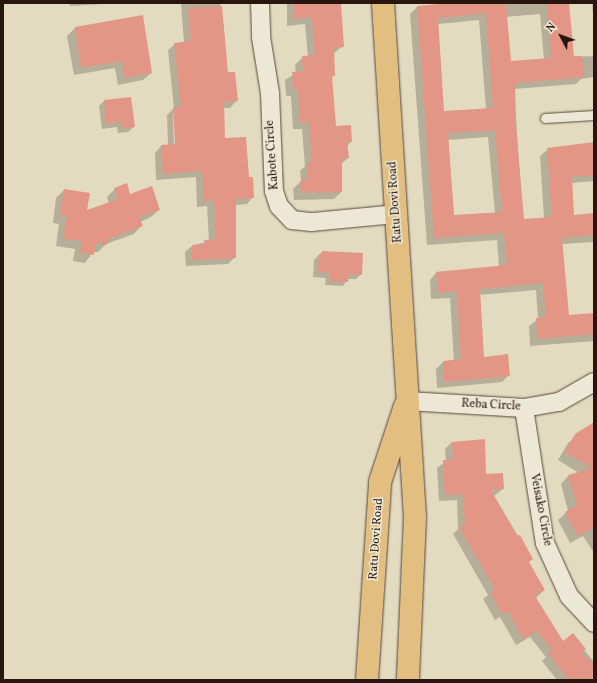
<!DOCTYPE html>
<html>
<head>
<meta charset="utf-8">
<style>
  body { margin:0 }
  #map { position:relative; width:597px; height:683px; overflow:hidden; background:#e3dbc0; font-family:Vollkorn,serif }
  div>[style] { position:absolute }
  [style*='--x'] { left:calc(var(--x)*1px); top:calc(var(--y)*1px); width:calc(var(--w)*1px); rotate:calc(var(--a)*1deg) }
  .shadow>* { inset:0; background:#0003 }
  .building>* { inset:0; background:#e39685 }
  .roads { filter:drop-shadow(0 0 1px #57473a) drop-shadow(0 0 1px #57473a) }
  .lane>* { height:9px; margin:-4.5px; padding:0 4.5px; transform-origin:4.5px; border-radius:4.5px; background:#ede8d6 }
  .street>* { height:18px; margin:-9px; padding:0 9px; transform-origin:9px; border-radius:9px; background:#ede8d6 }
  .primary>* { height:22px; margin:-11px; padding:0 11px; transform-origin:11px; border-radius:11px; background:#e2be80 }
  span { translate:-50% -50%; white-space:nowrap; text-align:center; line-height:1.15; -webkit-text-stroke:3px #ede8d6; paint-order:stroke }
  .street-label { font-size:12px; color:#28160e }
  .frame { position:absolute; inset:0; border:4px solid #28160e; pointer-events:none }
  .north { position:absolute; left:541px; top:16px; width:40px; height:40px; -webkit-text-stroke:3px #ede8d6; paint-order:stroke; rotate:311deg; font-size:11px; font-weight:700; line-height:16px; text-align:center; color:#28160e }
  .north::after { content:''; display:block; margin:auto; width:14px; height:18px; background:#28160e; clip-path:polygon(50% 0,100% 100%,50% 72%,0 100%) }
</style>
</head>
<body>
<div id="map">
  <div class="shadow">
    <i style="clip-path:polygon(69px 3px,121px 3px,70px 6px)"></i>
    <i style="clip-path:polygon(evenodd,181px 3px,220px 3px,227px 73px,236px 101px,230px 108px,223px 108px,224px 139px,248px 178px,253px 197px,247px 204px,235px 205px,235px 257px,228px 264px,186px 266px,185px 252px,192px 246px,209px 241px,207px 206px,197px 207px,196px 177px,156px 180px,155px 153px,161px 146px,168px 145px,167px 115px,174px 108px,168px 50px,175px 44px,184px 43px,181px 3px,173px 113px,175px 113px,176px 149px,174px 149px,173px 113px)"></i>
    <i style="clip-path:polygon(287px 3px,340px 3px,343px 46px,333px 54px,334px 75px,331px 79px,335px 127px,351px 142px,347px 146px,348px 158px,341px 164px,341px 192px,334px 199px,294px 200px,293px 189px,301px 181px,300px 171px,305px 166px,302px 129px,293px 129px,291px 96px,286px 96px,285px 80px,296px 73px,295px 65px,303px 57px,308px 57px,305px 24px,287px 26px)"></i>
    <i style="clip-path:polygon(evenodd,443px 3px,568px 3px,573px 57px,594px 56px,594px 77px,581px 79px,576px 84px,514px 89px,523px 220px,544px 218px,540px 156px,548px 149px,594px 145px,594px 181px,571px 183px,573px 216px,594px 214px,594px 242px,562px 244px,568px 316px,594px 314px,594px 341px,530px 346px,529px 326px,538px 319px,536px 290px,479px 295px,483px 358px,509px 375px,502px 382px,437px 388px,436px 369px,443px 362px,454px 361px,450px 298px,431px 299px,430px 280px,437px 272px,499px 267px,497px 240px,427px 245px,410px 14px,417px 7px,443px 6px,443px 3px,540px 14px,544px 60px,510px 62px,506px 17px,540px 14px,443px 3px,479px 20px,486px 109px,443px 112px,438px 24px,479px 20px,443px 3px,488px 137px,495px 213px,454px 216px,448px 140px,488px 137px)"></i>
    <i style="clip-path:polygon(592px 3px,594px 3px,594px 26px)"></i>
    <i style="clip-path:polygon(142px 16px,151px 73px,143px 80px,118px 85px,115px 68px,74px 75px,67px 36px,75px 28px)"></i>
    <i style="clip-path:polygon(104px 101px,134px 127px,128px 132px,118px 133px,117px 127px,102px 129px,99px 106px)"></i>
    <i style="clip-path:polygon(115px 189px,159px 210px,151px 217px,140px 222px,141px 226px,134px 234px,106px 244px,98px 252px,93px 252px,85px 263px,73px 261px,75px 249px,56px 246px,59px 224px,53px 223px,56px 198px,64px 190px,86px 211px,109px 203px,107px 197px)"></i>
    <i style="clip-path:polygon(322px 252px,361px 274px,356px 279px,348px 279px,343px 286px,325px 285px,326px 278px,313px 277px,314px 260px)"></i>
    <i style="clip-path:polygon(594px 423px,594px 553px,583px 536px,570px 543px,558px 520px,568px 511px,561px 484px,569px 475px,579px 473px,558px 460px,568px 443px)"></i>
    <i style="clip-path:polygon(452px 442px,503px 489px,494px 496px,532px 559px,528px 563px,544px 590px,536px 598px,563px 642px,572px 635px,594px 662px,594px 680px,557px 680px,542px 661px,546px 657px,530px 637px,516px 645px,500px 617px,495px 620px,483px 599px,488px 595px,453px 534px,458px 529px,457px 500px,439px 501px,437px 468px,446px 461px,445px 449px)"></i>
  </div>
  <div class="building">
    <i style="clip-path:polygon(293px 3px,341px 3px,344px 47px,334px 48px,335px 76px,332px 76px,336px 126px,351px 125px,352px 142px,347px 142px,349px 158px,342px 159px,342px 192px,301px 193px,300px 181px,308px 180px,307px 163px,312px 162px,309px 122px,300px 123px,298px 89px,293px 89px,292px 72px,303px 71px,302px 56px,315px 55px,312px 17px,294px 19px)"></i>
    <i style="clip-path:polygon(evenodd,450px 3px,506px 3px,511px 61px,551px 58px,547px 3px,569px 3px,574px 56px,582px 56px,584px 77px,515px 83px,516px 128px,524px 219px,552px 217px,547px 148px,594px 142px,594px 175px,572px 177px,574px 215px,594px 213px,594px 235px,562px 238px,569px 315px,594px 313px,594px 334px,537px 339px,536px 318px,546px 317px,543px 283px,480px 289px,484px 357px,508px 354px,510px 376px,444px 382px,443px 361px,461px 359px,457px 291px,438px 293px,436px 272px,507px 265px,504px 233px,434px 238px,417px 6px,450px 3px,486px 13px,493px 108px,444px 111px,438px 18px,486px 13px,450px 3px,495px 130px,502px 212px,454px 215px,448px 133px,495px 130px)"></i>
    <i style="clip-path:polygon(222px 6px,228px 72px,235px 72px,238px 101px,224px 102px,225px 138px,246px 137px,249px 177px,253px 177px,254px 198px,236px 199px,236px 258px,192px 260px,192px 245px,205px 244px,204px 240px,216px 239px,214px 200px,204px 201px,202px 171px,163px 174px,161px 145px,175px 144px,173px 107px,181px 107px,174px 43px,191px 41px,188px 8px)"></i>
    <i style="clip-path:polygon(143px 15px,152px 73px,125px 78px,122px 61px,81px 68px,75px 27px)"></i>
    <i style="clip-path:polygon(131px 97px,135px 127px,122px 128px,122px 122px,106px 124px,104px 100px)"></i>
    <i style="clip-path:polygon(127px 183px,130px 194px,152px 186px,160px 210px,139px 217px,143px 226px,108px 239px,107px 245px,96px 243px,94px 255px,80px 253px,82px 241px,63px 239px,67px 216px,60px 215px,64px 189px,90px 193px,87px 210px,118px 199px,114px 188px)"></i>
    <i style="clip-path:polygon(322px 251px,363px 253px,362px 275px,349px 274px,348px 282px,330px 281px,330px 273px,318px 272px,319px 254px,322px 254px)"></i>
    <i style="clip-path:polygon(594px 422px,594px 528px,578px 536px,565px 512px,577px 505px,568px 475px,592px 468px,565px 452px,575px 434px)"></i>
    <i style="clip-path:polygon(485px 439px,486px 474px,503px 473px,504px 489px,491px 490px,517px 536px,520px 535px,533px 559px,529px 562px,545px 590px,535px 596px,563px 641px,573px 633px,586px 649px,581px 653px,594px 664px,594px 680px,569px 680px,548px 653px,552px 650px,537px 631px,523px 639px,508px 611px,502px 614px,490px 592px,495px 589px,459px 527px,465px 523px,463px 494px,445px 495px,443px 460px,453px 459px,452px 442px)"></i>
  </div>
  <div class="roads">
    <div class="lane">
      <i style="--x:545;--y:118;--w:49;--a:-3.5"></i>
    </div>
    <div class="street">
      <i style="--x:260;--y:3;--w:34;--a:88"></i>
      <i style="--x:261;--y:37;--w:57;--a:80.9"></i>
      <i style="--x:270;--y:93;--w:98;--a:87.7"></i>
      <i style="--x:274;--y:191;--w:16;--a:72"></i>
      <i style="--x:279;--y:206;--w:19;--a:47"></i>
      <i style="--x:292;--y:220;--w:20;--a:6"></i>
      <i style="--x:312;--y:222;--w:85;--a:-5.4"></i>
      <i style="--x:407;--y:401;--w:117;--a:3.4"></i>
      <i style="--x:524;--y:408;--w:36;--a:-10"></i>
      <i style="--x:559;--y:402;--w:40;--a:-29.7"></i>
      <i style="--x:524;--y:408;--w:137;--a:81.2"></i>
      <i style="--x:545;--y:543;--w:58;--a:65.6"></i>
      <i style="--x:569;--y:596;--w:37;--a:47"></i>
    </div>
    <div class="primary">
      <i style="--x:383;--y:3;--w:515;--a:86.44"></i>
      <i style="--x:415;--y:517;--w:163;--a:92.5"></i>
      <i style="--x:367;--y:680;--w:198;--a:-86.2"></i>
      <i style="--x:380;--y:482;--w:80;--a:-71.8"></i>
    </div>
  </div>
  <div class="street-label">
    <span style="left:273px;top:155px;rotate:-94deg">Kabote Circle</span>
    <span style="left:396px;top:202px;rotate:-94deg">Ratu Dovi Road</span>
    <span style="left:491px;top:406px;rotate:3deg">Reba Circle</span>
    <span style="left:540px;top:510px;rotate:79deg">Veisako Circle</span>
    <span style="left:377px;top:539px;rotate:-86deg">Ratu Dovi Road</span>
  </div>
  <div class="frame"></div>
  <div class="north">N</div>
</div>
</body>
</html>
